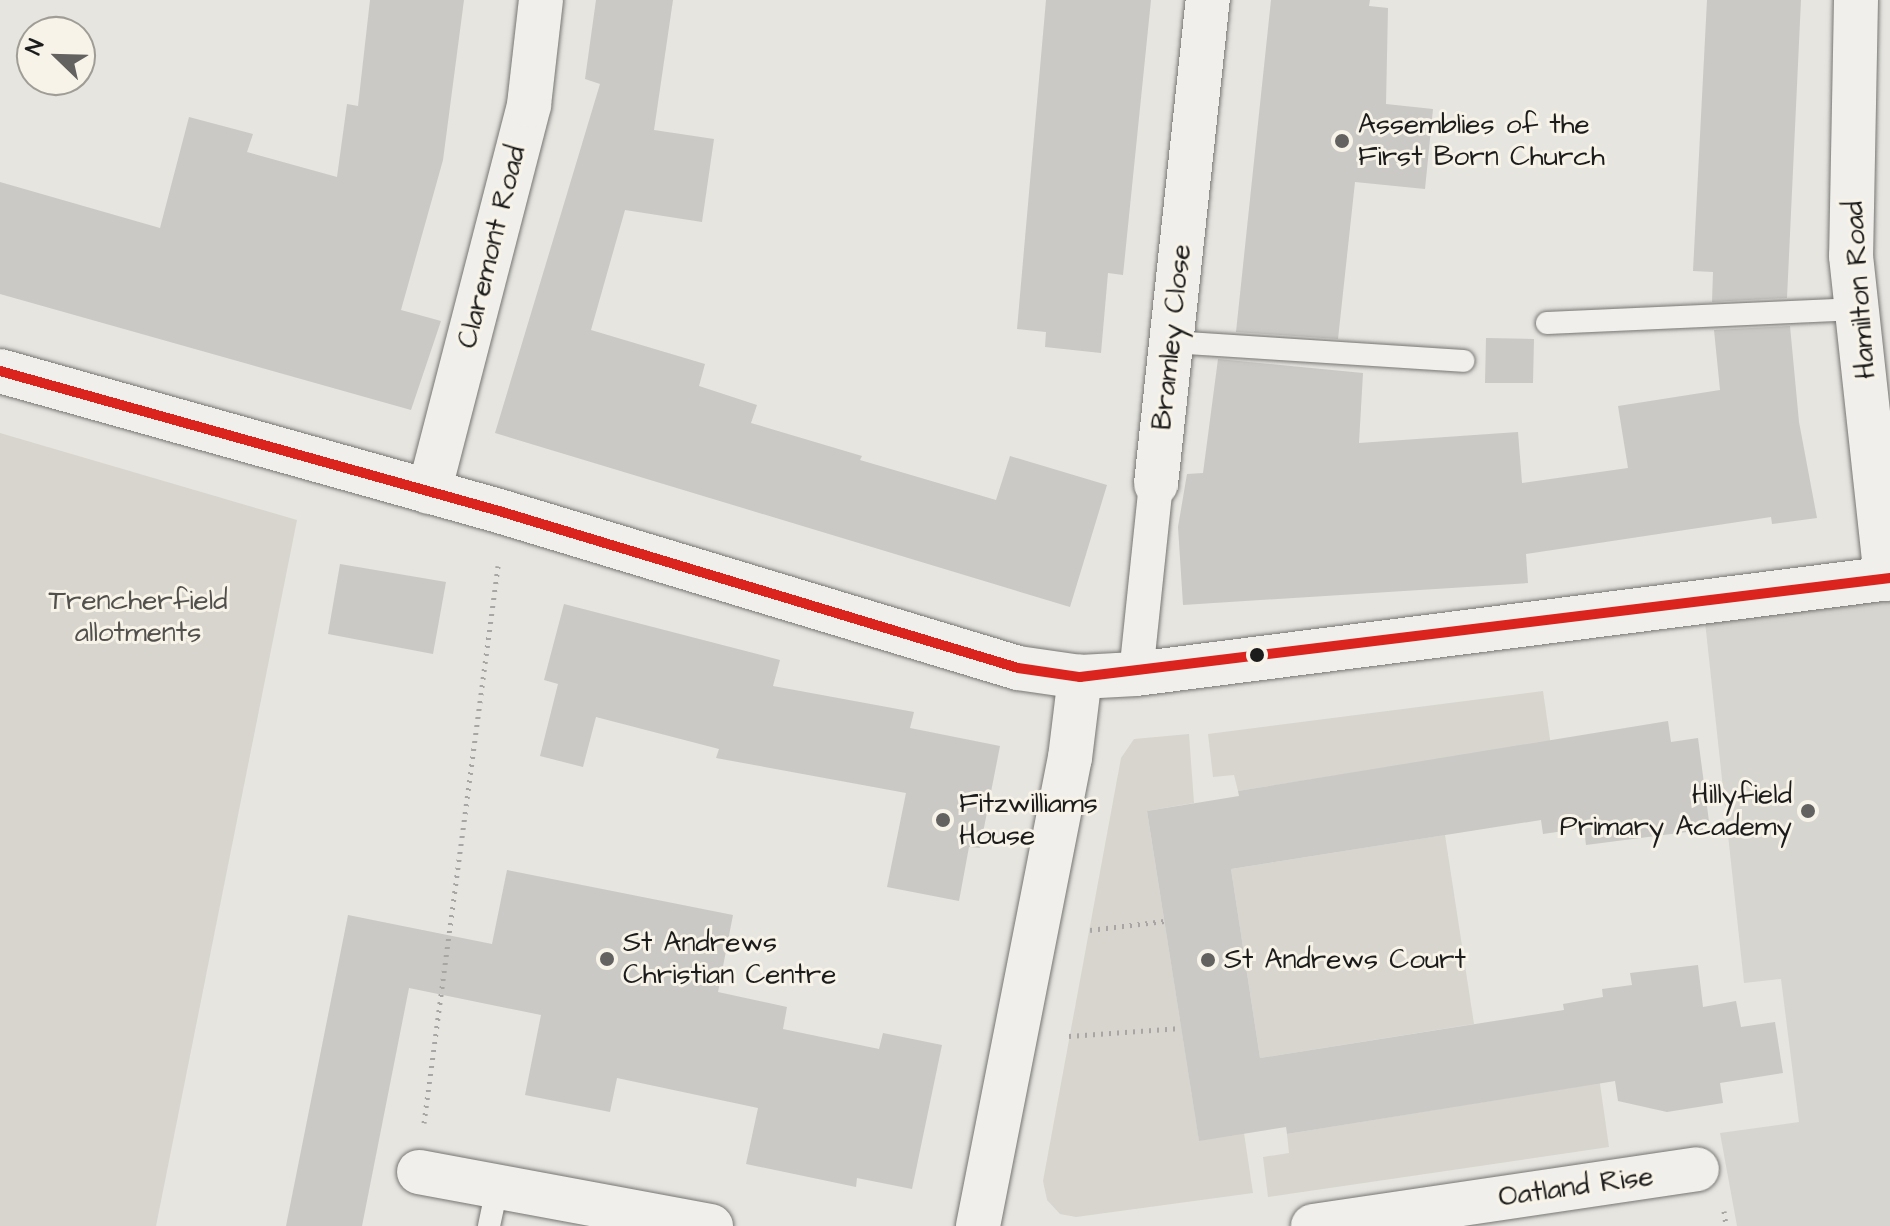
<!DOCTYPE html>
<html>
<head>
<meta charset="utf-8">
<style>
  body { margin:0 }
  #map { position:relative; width:1890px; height:1226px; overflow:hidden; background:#e6e5e0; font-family:"Architects Daughter",sans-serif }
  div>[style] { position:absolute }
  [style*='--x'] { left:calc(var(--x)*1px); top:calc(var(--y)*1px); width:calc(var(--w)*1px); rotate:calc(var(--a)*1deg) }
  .built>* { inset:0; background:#d7d5cf }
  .green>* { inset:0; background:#d8d5ce }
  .building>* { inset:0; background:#cac9c5 }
  .path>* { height:5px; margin-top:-2.5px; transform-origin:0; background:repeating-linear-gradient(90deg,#a7a6a4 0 2px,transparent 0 8px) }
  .roads { filter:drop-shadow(0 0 2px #777674) drop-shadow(0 0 2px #777674) }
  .service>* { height:22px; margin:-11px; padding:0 11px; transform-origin:11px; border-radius:11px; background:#f0efeb }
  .pedestrian>* { height:34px; margin:-17px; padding:0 17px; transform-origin:17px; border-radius:17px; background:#f0efeb }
  .minor>* { height:44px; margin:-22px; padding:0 22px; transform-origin:22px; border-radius:22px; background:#f0efeb }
  .tertiary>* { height:44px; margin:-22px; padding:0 22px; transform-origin:22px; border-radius:22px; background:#f0efeb }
  .bus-1>* { height:10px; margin:-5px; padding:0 5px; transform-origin:5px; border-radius:5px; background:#dc241f }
  .dots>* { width:22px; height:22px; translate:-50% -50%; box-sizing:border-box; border:4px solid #f7f3e8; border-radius:50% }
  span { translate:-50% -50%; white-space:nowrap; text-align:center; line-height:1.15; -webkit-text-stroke:6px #f7f3e8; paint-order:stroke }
  .poi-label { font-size:28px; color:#1c1c1c }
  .left { translate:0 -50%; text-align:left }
  .right { translate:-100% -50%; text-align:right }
  .street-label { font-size:28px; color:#1c1c1c }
  .park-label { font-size:28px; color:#51504d }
  .north { position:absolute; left:16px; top:16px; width:80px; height:80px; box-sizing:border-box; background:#f7f3e8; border:2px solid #9f9d96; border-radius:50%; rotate:293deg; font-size:22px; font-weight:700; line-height:32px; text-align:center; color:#1c1c1c }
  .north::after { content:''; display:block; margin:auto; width:28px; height:36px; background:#636261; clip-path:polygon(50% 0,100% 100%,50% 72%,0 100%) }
</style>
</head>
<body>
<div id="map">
  <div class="built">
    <i style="clip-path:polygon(1890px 578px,1890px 1226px,1737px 1226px,1720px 1133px,1799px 1122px,1781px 979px,1744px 983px,1703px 603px)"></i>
  </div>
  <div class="green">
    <i style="clip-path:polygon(0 433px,297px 520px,156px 1226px,0 1226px)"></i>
    <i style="clip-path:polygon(1543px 691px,1558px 794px,1534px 744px,1238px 791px,1234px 775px,1213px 777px,1208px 734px)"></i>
    <i style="clip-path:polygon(1189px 734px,1194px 803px,1147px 811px,1199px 1140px,1244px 1133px,1253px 1193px,1076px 1217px,1060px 1214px,1047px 1200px,1043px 1181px,1121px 758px,1134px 739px)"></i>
    <i style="clip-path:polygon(1445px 835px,1474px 1024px,1260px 1058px,1231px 869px)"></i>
    <i style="clip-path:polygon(1596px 1056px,1609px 1147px,1268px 1197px,1263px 1157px,1289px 1153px,1287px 1134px,1587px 1085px)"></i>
  </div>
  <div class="building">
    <i style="clip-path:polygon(370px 0,464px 0,443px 160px,401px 310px,441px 321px,411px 410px,0 294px,0 182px,160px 228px,189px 117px,253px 134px,247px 152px,337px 177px,347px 104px,358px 106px)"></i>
    <i style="clip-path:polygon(596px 0,673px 0,654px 130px,714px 139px,702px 222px,625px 210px,591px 330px,705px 364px,699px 386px,757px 405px,751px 423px,862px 456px,860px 460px,996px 500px,1010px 456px,1107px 485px,1070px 607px,495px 433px,600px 84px,585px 79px)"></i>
    <i style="clip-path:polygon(1046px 0,1151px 0,1123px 275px,1108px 273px,1101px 353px,1045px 347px,1046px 332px,1017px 329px)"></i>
    <i style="clip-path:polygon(1271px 0,1370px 0,1369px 6px,1388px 8px,1386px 104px,1433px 109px,1425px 189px,1355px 182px,1338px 339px,1236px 332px)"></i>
    <i style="clip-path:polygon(1707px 0,1801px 0,1787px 298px,1712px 302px,1713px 272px,1693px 271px)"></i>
    <i style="clip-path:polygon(1790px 326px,1799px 422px,1817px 518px,1772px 524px,1771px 517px,1526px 554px,1528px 583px,1183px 605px,1178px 527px,1187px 474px,1203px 473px,1218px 359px,1363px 373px,1359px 443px,1518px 432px,1522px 483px,1628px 468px,1618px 406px,1720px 390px,1714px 330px)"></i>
    <i style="clip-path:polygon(1486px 338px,1534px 339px,1533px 383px,1485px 383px)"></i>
    <i style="clip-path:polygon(340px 564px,446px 582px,433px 654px,328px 634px)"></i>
    <i style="clip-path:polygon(564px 604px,780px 660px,773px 686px,914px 712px,910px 728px,1000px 746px,980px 848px,969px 847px,959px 901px,887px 887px,906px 793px,716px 758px,719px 749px,596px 717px,583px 767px,540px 756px,558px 684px,544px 680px)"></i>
    <i style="clip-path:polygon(1668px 721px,1671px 742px,1698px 738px,1710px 829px,1586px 845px,1584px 828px,1543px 834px,1541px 820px,1231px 869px,1260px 1058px,1564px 1010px,1563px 1004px,1603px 997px,1602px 989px,1632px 985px,1630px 973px,1698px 965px,1703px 1007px,1736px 1001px,1741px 1027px,1775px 1022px,1783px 1073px,1720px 1083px,1723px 1103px,1667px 1112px,1618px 1101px,1615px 1081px,1287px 1134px,1286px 1127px,1199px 1141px,1147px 811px,1239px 796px,1238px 791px)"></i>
    <i style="clip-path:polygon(507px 870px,733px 915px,718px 992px,787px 1007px,783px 1029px,879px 1049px,883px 1033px,942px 1045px,912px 1189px,857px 1178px,856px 1187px,746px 1164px,758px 1108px,617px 1078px,610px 1112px,525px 1095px,541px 1015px,409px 988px,362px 1226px,286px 1226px,348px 915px,492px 944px)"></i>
  </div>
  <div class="path">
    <i style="--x:1090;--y:930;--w:75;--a:-6.9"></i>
    <i style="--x:1069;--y:1036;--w:112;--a:-4.1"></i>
    <i style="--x:424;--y:1123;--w:562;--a:-82.43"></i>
    <i style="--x:1724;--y:1211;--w:15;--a:82"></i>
  </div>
  <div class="roads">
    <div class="service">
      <i style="--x:1547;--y:323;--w:311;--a:-2.6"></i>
      <i style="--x:1171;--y:342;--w:293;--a:3.7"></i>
      <i style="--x:489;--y:1226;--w:40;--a:-78"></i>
    </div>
    <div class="pedestrian">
      <i style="--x:1136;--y:674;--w:191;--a:-84"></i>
    </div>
    <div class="minor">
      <i style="--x:1856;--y:0;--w:256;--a:91.1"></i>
      <i style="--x:1851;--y:256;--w:325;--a:83.8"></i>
      <i style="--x:1156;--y:484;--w:487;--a:-83.9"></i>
      <i style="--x:429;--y:492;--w:400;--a:-75.5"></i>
      <i style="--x:529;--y:105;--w:106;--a:-83.5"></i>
      <i style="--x:419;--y:1172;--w:297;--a:10.5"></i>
      <i style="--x:978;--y:1226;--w:477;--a:-78.9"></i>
      <i style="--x:1070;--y:758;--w:82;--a:-83"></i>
      <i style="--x:1313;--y:1226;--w:388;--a:-8.4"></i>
    </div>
    <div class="tertiary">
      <i style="--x:0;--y:371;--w:518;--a:15.67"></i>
      <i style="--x:499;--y:511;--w:542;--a:16.83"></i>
      <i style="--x:1018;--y:668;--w:63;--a:8.3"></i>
      <i style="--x:1080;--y:677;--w:56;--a:-3.1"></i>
      <i style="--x:1136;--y:674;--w:760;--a:-7.26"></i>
    </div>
  </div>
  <div class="bus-1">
    <i style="--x:0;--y:371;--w:518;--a:15.67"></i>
    <i style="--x:499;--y:511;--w:542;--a:16.83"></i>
    <i style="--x:1018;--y:668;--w:63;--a:8.3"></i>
    <i style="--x:1080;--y:677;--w:816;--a:-6.97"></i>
  </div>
  <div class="dots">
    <i style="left:1342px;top:141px;background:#636261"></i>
    <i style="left:1257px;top:655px;background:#1c1c1c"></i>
    <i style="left:1808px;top:811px;background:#636261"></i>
    <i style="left:943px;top:820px;background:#636261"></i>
    <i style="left:607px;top:959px;background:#636261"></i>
    <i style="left:1208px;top:960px;background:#636261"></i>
  </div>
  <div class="poi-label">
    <span class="left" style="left:1358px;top:141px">Assemblies of the<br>First Born Church</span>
    <span class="right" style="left:1792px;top:811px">Hillyfield<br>Primary Academy</span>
    <span class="left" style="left:959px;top:820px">Fitzwilliams<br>House</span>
    <span class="left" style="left:623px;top:959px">St Andrews<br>Christian Centre</span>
    <span class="left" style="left:1224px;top:960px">St Andrews Court</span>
  </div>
  <div class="street-label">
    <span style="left:492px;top:247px;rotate:-76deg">Claremont Road</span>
    <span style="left:1860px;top:290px;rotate:-94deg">Hamilton Road</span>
    <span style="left:1172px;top:337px;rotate:-84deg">Bramley Close</span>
    <span style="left:1576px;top:1187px;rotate:-8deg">Oatland Rise</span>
  </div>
  <div class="park-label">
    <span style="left:138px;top:617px">Trencherfield<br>allotments</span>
  </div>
  <div class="north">N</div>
</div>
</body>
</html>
